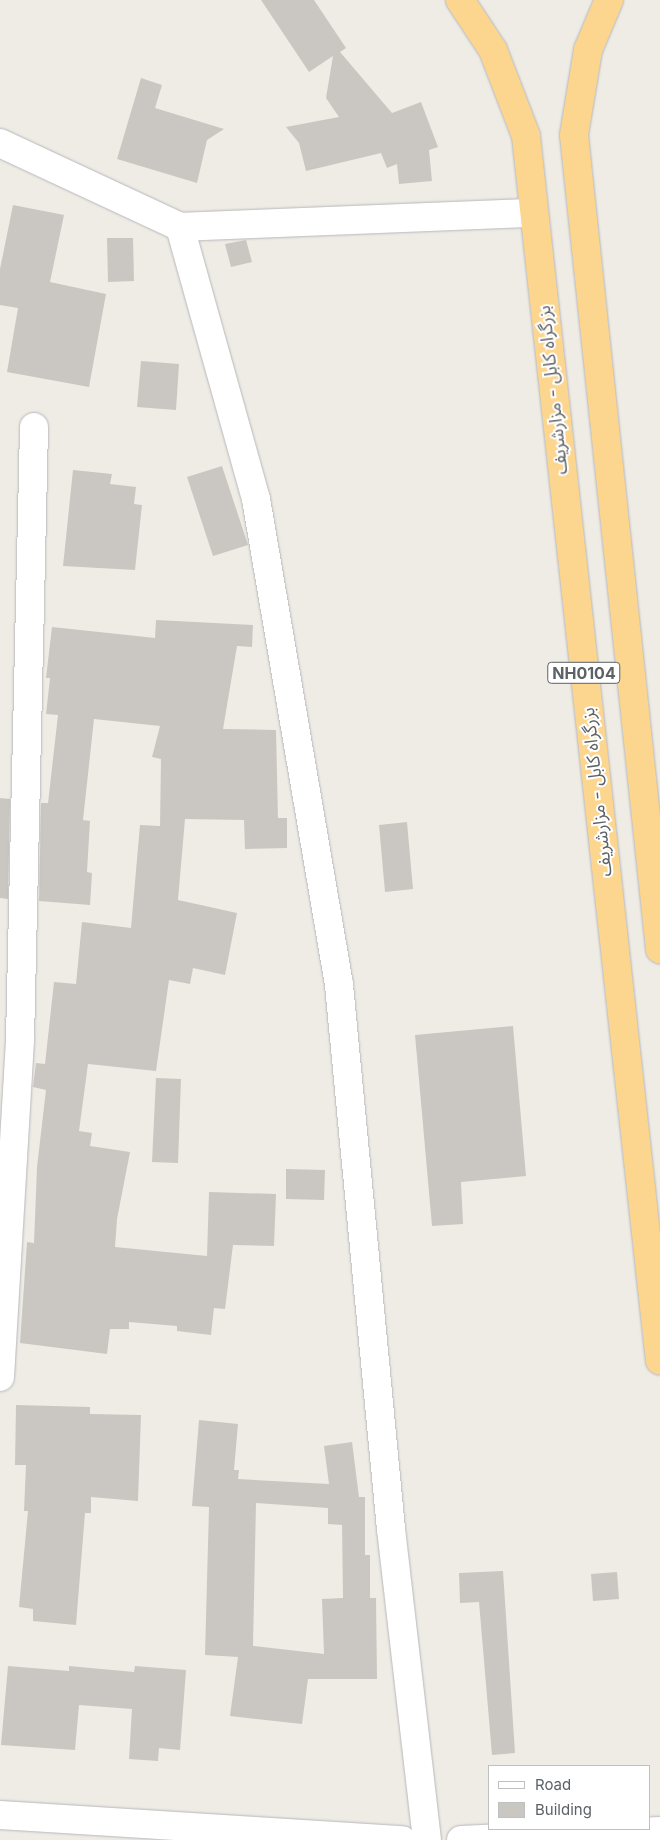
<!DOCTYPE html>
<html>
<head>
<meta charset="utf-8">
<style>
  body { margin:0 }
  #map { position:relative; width:660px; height:1840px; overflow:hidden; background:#efece5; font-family:Inter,"Noto Sans Arabic",sans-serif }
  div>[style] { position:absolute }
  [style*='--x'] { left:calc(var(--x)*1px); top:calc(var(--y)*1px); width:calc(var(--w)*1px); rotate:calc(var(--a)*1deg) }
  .building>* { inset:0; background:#cac7c2 }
  .roads { filter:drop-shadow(0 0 1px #b6b8bc) drop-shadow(0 0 1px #b6b8bc) }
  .minor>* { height:28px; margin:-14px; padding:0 14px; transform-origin:14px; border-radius:14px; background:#fff }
  .highway>* { height:28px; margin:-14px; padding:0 14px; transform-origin:14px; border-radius:14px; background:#fcd58f }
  span { translate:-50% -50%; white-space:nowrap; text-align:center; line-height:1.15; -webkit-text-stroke:4px #fff; paint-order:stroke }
  .shield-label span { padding:1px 4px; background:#fff; border:1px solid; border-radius:4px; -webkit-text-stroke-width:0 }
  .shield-label { font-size:16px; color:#5d6266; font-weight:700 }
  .street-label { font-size:18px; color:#5d6266 }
  .legend { position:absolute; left:488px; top:1765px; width:162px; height:65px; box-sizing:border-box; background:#fff; border:1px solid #bec0c2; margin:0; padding:6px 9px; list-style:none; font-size:15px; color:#5d6266 }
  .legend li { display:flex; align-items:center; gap:10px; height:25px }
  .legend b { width:25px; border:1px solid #bec0c2 }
</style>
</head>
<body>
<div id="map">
  <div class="building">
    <i style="clip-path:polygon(261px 0,314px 0,346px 48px,340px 52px,392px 113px,421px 102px,438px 147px,429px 150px,432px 181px,399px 184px,397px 164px,387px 168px,381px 153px,306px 171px,299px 143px,286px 127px,339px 117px,326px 98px,333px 56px,309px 72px)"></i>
    <i style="clip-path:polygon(141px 78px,162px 85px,155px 108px,224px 129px,207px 140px,197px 183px,117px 159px)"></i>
    <i style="clip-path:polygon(13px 205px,64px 215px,50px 282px,106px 294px,89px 387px,7px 372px,18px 308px,0 305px,0 269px)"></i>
    <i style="clip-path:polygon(107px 238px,133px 238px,134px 281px,108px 282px)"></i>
    <i style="clip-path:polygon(246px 240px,252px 262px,231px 267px,225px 244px)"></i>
    <i style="clip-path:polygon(141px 361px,179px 364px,176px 410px,137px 407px)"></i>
    <i style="clip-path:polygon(222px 466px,248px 545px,213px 556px,187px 477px)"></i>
    <i style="clip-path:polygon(73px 470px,112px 474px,110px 484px,136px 487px,134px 504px,142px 505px,135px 570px,63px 566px)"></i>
    <i style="clip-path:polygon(156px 620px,253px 625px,252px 647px,237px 646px,223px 729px,276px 730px,278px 818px,287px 818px,287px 848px,245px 849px,244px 820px,185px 819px,178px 900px,237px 913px,225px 975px,193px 968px,190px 984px,169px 980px,156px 1071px,88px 1064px,79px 1131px,92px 1133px,90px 1146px,130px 1152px,117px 1219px,115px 1247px,207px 1256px,209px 1192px,276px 1194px,274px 1246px,233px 1245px,225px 1309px,214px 1308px,211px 1335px,177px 1331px,177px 1326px,129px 1322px,129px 1329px,110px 1329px,107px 1354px,20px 1343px,27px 1242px,34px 1243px,37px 1167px,46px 1090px,33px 1087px,36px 1063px,45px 1064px,54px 982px,76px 984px,82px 922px,131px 928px,140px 825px,160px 826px,161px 759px,152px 757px,160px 726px,94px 719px,83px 820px,90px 821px,87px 872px,92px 873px,90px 905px,39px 901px,41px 803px,48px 803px,58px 715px,46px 714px,50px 678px,46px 678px,52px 627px,155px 638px)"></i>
    <i style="clip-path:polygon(0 798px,10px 799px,8px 899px,0 898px)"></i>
    <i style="clip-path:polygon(407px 822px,413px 889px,385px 892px,379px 825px)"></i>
    <i style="clip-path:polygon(513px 1026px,526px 1176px,461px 1182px,463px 1224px,432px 1226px,415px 1035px)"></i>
    <i style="clip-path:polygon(156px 1078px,181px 1079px,178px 1163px,152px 1162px)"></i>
    <i style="clip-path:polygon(286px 1169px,325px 1170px,324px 1200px,286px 1199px)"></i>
    <i style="clip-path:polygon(16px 1405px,90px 1407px,90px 1414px,141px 1415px,138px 1501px,91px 1497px,91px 1513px,85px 1513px,76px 1625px,33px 1621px,33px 1609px,19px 1607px,28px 1511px,24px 1511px,26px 1465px,15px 1465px)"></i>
    <i style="clip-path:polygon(evenodd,199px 1420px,238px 1424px,234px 1470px,239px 1470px,238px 1479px,329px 1484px,324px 1446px,352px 1442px,359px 1497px,365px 1497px,365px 1555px,370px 1555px,370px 1598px,376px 1598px,377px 1679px,308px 1679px,302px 1724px,230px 1716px,238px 1657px,205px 1655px,209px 1507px,192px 1506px,199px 1420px,256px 1503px,328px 1508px,328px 1524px,342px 1525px,343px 1598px,322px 1599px,324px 1654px,253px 1646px,256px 1503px)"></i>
    <i style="clip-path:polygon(503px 1571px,515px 1753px,492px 1755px,479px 1602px,460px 1603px,459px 1573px)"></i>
    <i style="clip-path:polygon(617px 1572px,619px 1599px,593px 1601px,591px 1574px)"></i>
    <i style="clip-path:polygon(8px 1666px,69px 1671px,69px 1666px,134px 1672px,135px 1666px,186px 1670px,180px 1750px,159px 1748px,158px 1761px,129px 1759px,132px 1709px,79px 1705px,75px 1750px,1px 1745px)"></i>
  </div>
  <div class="roads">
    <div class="minor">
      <i style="--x:0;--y:143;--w:199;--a:25"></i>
      <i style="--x:180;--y:227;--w:353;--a:-2.3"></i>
      <i style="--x:180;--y:227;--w:282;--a:74.4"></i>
      <i style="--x:256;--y:499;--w:493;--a:80.3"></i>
      <i style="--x:339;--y:985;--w:546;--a:84.54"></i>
      <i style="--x:391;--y:1529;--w:313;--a:83.4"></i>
      <i style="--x:0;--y:1377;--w:338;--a:-86.6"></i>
      <i style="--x:20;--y:1040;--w:613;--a:-88.69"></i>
      <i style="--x:0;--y:1815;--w:403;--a:3.6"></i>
      <i style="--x:461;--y:1840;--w:199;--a:-2.6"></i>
    </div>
    <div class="highway">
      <i style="--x:460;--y:0;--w:60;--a:56.6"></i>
      <i style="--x:493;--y:50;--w:92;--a:69"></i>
      <i style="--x:526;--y:136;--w:1232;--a:83.76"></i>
      <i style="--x:609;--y:0;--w:54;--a:112.8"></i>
      <i style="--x:588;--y:50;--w:86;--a:99.4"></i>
      <i style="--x:574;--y:135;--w:819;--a:83.97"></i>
    </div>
  </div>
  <div class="shield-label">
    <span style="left:584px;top:673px">NH0104</span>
  </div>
  <div class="street-label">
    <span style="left:553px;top:390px;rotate:-96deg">بزرگراه کابل - مزارشریف</span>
    <span style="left:597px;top:792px;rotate:-96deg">بزرگراه کابل - مزارشریف</span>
  </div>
  <ul class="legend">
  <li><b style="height:6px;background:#fff"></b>Road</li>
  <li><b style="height:14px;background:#cac7c2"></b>Building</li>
  </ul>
</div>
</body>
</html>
